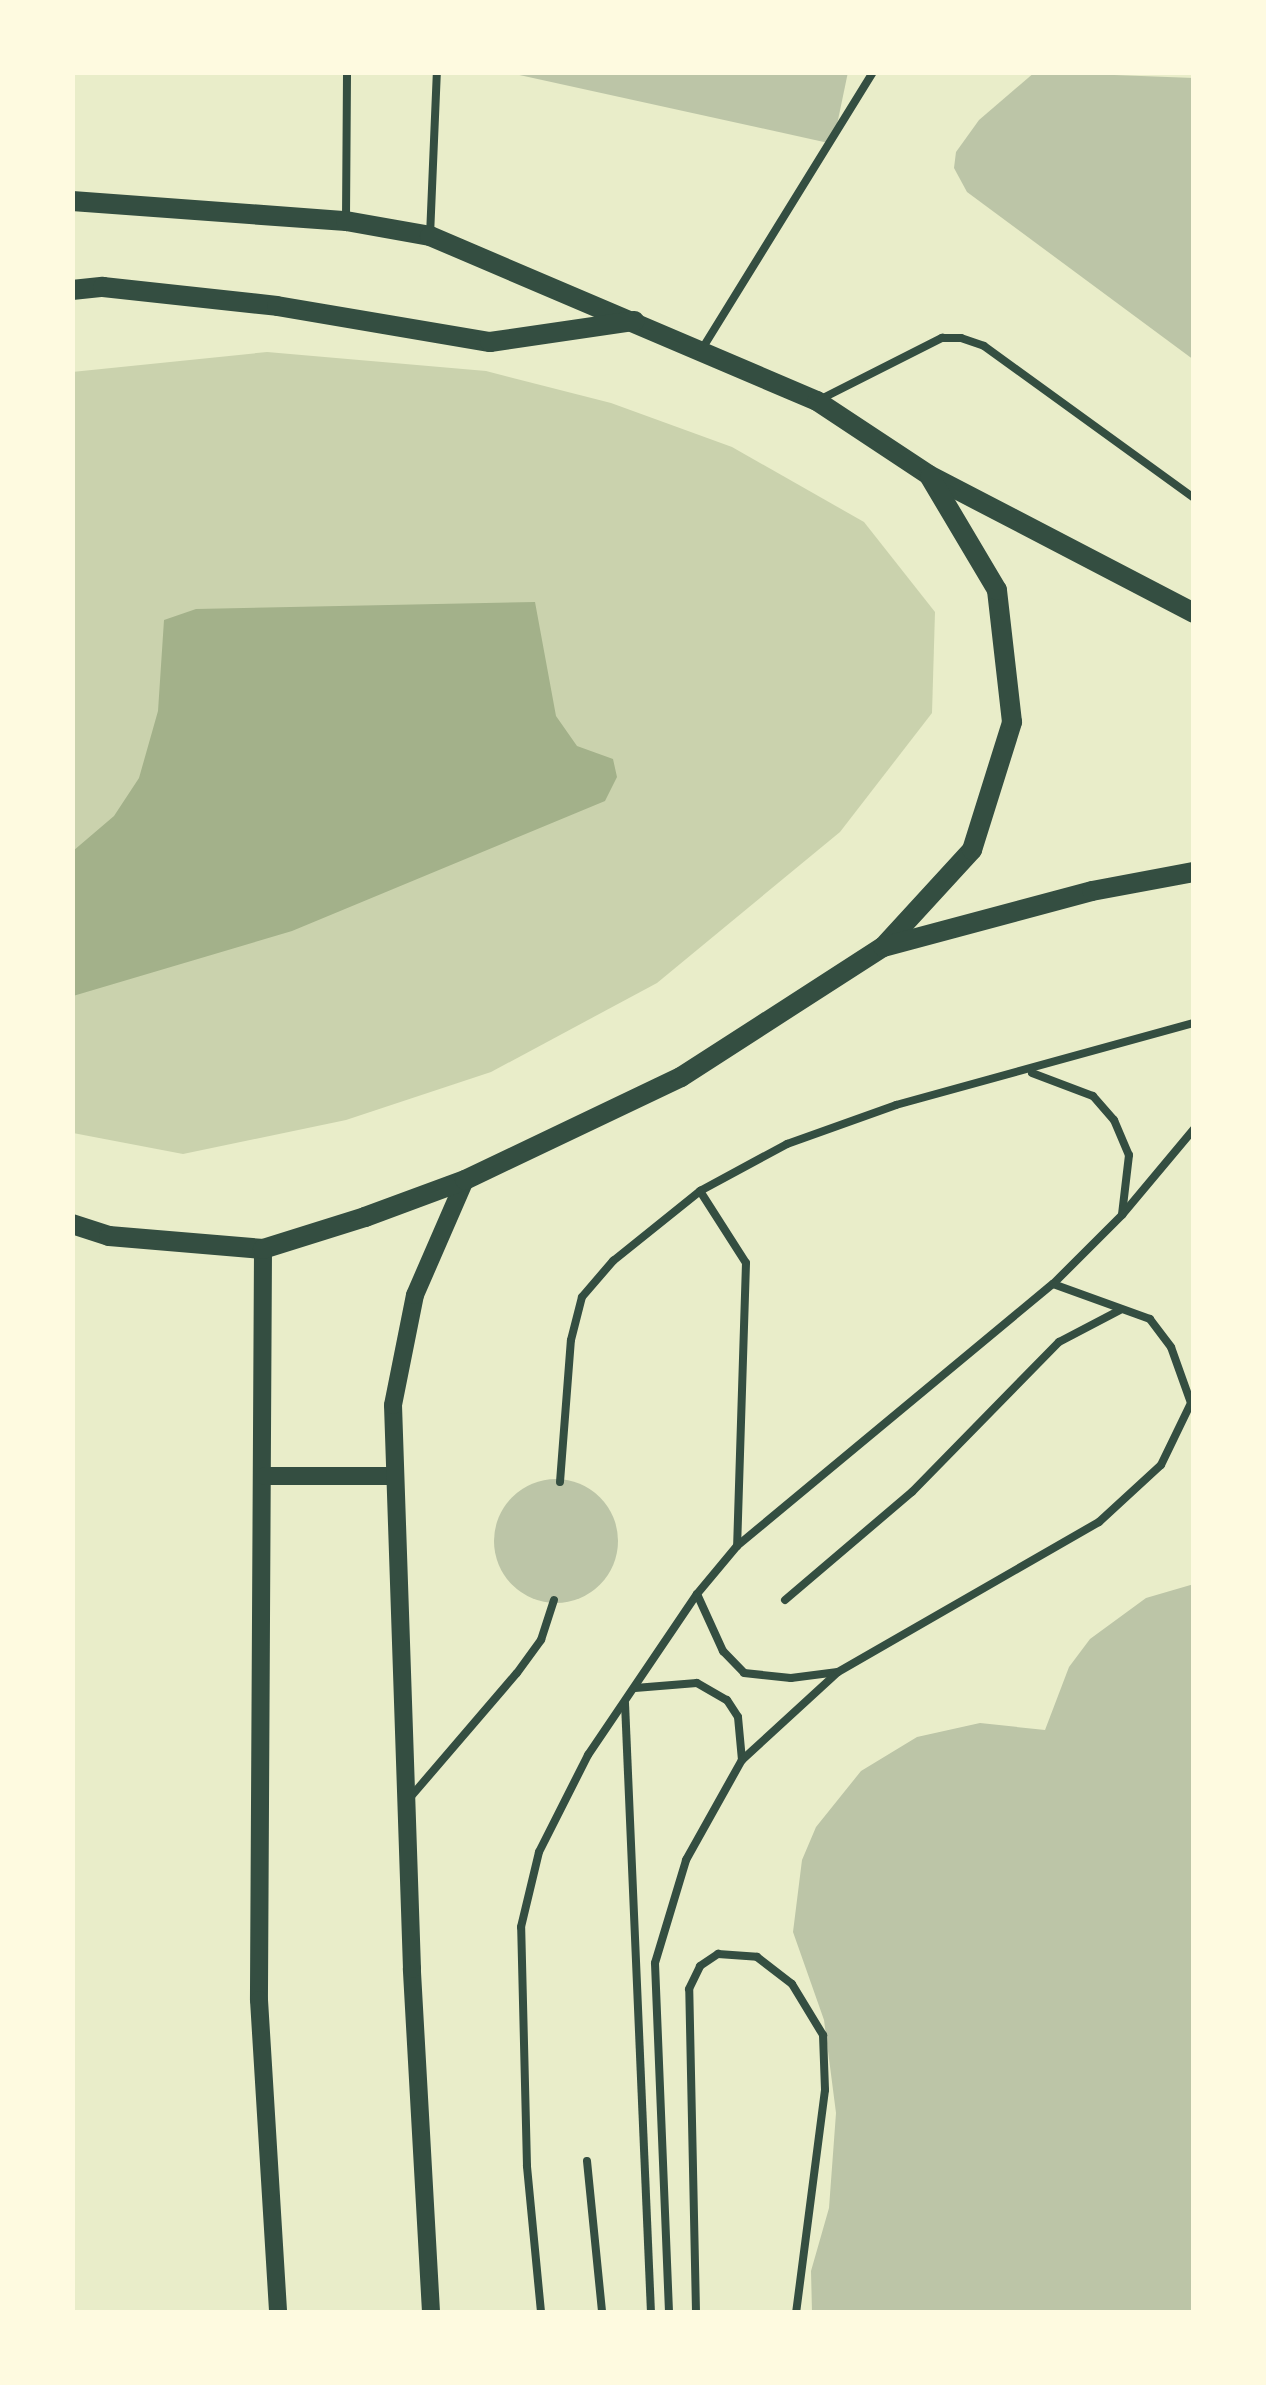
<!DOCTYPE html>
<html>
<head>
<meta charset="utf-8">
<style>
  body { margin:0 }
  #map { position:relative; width:1266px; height:2385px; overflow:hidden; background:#e9edc9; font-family:"Fira Sans",sans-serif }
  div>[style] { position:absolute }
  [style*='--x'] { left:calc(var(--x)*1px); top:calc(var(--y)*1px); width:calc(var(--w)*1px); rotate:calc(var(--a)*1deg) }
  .green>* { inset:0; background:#cad2ad }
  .water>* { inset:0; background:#a3b18a }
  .building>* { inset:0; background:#bcc5a7 }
  .round { border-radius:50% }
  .service>* { height:8px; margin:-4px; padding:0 4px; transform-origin:4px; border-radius:4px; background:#344e41 }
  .tertiary>* { height:18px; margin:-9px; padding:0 9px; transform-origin:9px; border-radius:9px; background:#344e41 }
  .secondary>* { height:20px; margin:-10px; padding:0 10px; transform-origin:10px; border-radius:10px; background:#344e41 }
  span { translate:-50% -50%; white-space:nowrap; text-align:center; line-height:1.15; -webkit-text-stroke:9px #fefae0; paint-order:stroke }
  .frame { position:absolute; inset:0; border:75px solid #fefae0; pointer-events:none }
</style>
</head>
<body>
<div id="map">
  <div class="green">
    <i style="clip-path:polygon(267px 352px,486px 371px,611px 403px,732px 447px,864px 522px,935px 612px,932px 713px,840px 832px,657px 983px,491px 1072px,346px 1120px,183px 1154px,73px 1133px,72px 372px)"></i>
  </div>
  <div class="water">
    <i style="clip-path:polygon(535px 602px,556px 716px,577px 746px,613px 759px,617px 777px,605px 801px,292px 931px,73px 996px,73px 851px,114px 816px,139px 778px,158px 711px,164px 620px,196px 609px)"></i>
  </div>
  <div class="building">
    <i style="clip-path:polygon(506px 72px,848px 72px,833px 144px)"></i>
    <i style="clip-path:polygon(1035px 72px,1194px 78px,1194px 360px,967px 192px,954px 168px,956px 152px,979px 120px)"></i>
    <i class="round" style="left:494px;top:1479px;width:124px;height:124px"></i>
    <i style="clip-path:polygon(1194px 1584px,1194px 2312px,812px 2312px,811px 2271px,829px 2208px,836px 2113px,824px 2020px,793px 1932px,802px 1860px,816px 1827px,861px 1771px,917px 1737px,980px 1723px,1045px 1730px,1069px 1667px,1090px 1639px,1146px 1598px)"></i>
  </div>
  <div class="service">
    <i style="--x:346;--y:218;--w:146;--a:-89.6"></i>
    <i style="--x:430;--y:236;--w:164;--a:-87.6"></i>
    <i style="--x:702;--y:349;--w:326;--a:-58.3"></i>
    <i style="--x:821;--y:399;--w:136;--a:-26.8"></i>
    <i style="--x:942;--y:338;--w:19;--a:0"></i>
    <i style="--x:961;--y:338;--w:24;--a:19"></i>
    <i style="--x:984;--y:346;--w:259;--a:35.9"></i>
    <i style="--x:1032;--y:1073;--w:65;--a:20.7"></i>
    <i style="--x:1093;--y:1096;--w:32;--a:49"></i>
    <i style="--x:1114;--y:1120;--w:38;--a:67"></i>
    <i style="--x:1129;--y:1155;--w:60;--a:96.7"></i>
    <i style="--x:700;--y:1191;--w:85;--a:57.4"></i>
    <i style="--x:746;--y:1263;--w:283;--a:91.8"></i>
    <i style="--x:560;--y:1482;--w:142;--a:-85.6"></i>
    <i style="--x:571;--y:1340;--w:44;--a:-75.7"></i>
    <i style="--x:582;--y:1297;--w:48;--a:-49.3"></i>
    <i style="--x:613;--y:1261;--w:112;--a:-38.8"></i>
    <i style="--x:700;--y:1191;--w:99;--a:-28.4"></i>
    <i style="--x:787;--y:1144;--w:116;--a:-19.7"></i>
    <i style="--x:896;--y:1105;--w:309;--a:-15.4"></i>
    <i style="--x:697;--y:1594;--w:63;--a:65.5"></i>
    <i style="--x:723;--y:1651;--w:30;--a:46"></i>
    <i style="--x:744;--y:1673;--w:47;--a:6.1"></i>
    <i style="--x:791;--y:1678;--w:47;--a:-7.3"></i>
    <i style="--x:785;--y:1600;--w:167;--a:-40.4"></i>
    <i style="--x:912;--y:1492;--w:210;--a:-45.6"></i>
    <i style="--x:1059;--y:1342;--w:69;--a:-27.7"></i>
    <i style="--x:635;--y:1688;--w:62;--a:-4.6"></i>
    <i style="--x:697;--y:1683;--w:34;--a:30"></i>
    <i style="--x:727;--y:1700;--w:20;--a:57"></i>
    <i style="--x:738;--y:1717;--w:43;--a:84.7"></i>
    <i style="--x:625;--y:1703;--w:610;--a:87.56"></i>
    <i style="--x:408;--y:1800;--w:167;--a:-49.4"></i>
    <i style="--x:517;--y:1673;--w:41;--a:-54"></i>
    <i style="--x:541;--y:1640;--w:42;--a:-72"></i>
    <i style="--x:587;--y:2161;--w:152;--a:84.3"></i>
    <i style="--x:541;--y:2312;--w:147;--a:-95.5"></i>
    <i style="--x:527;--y:2166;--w:239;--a:-91.4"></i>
    <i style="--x:521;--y:1927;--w:77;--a:-76.5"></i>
    <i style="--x:539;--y:1852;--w:109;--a:-63.2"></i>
    <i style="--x:588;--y:1755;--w:194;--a:-55.9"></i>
    <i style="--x:697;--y:1594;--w:62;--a:-50.2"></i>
    <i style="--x:737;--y:1546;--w:410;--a:-39.7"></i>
    <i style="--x:1053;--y:1284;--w:98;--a:-45"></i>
    <i style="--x:1122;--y:1215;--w:112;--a:-50.1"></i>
    <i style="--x:669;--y:2312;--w:349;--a:-92.3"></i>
    <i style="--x:655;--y:1963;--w:108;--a:-73.2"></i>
    <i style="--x:686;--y:1860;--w:115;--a:-60.8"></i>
    <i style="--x:742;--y:1760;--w:130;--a:-42.5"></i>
    <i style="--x:838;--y:1672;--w:301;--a:-29.9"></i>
    <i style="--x:1099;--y:1522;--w:84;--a:-42.6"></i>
    <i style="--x:1161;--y:1465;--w:69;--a:-64.2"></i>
    <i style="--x:1191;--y:1403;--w:59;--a:-109.7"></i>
    <i style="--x:1171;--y:1347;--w:35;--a:-127"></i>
    <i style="--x:1150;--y:1319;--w:103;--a:-160.2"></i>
    <i style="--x:696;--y:2312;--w:323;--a:-91.2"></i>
    <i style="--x:689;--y:1989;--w:25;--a:-64"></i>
    <i style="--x:700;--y:1966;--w:22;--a:-34"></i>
    <i style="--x:718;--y:1954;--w:39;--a:4"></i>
    <i style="--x:757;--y:1957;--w:44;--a:37.6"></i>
    <i style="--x:792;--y:1984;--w:60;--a:58.7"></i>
    <i style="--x:823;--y:2035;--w:55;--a:87.9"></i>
    <i style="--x:825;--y:2090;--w:224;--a:97.4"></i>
  </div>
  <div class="tertiary">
    <i style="--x:263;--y:1249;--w:751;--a:90.31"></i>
    <i style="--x:259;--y:2000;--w:313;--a:86.5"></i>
    <i style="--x:265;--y:1476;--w:130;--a:0"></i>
    <i style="--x:431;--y:2312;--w:344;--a:-93.2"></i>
    <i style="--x:412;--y:1969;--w:564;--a:-91.93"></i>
    <i style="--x:393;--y:1405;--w:112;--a:-78.7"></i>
    <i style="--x:415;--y:1295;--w:125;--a:-66.5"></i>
  </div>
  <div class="secondary">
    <i style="--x:72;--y:201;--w:275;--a:4.2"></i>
    <i style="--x:346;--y:221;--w:85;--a:10.1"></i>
    <i style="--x:430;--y:236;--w:421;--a:23.1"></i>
    <i style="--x:817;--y:401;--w:134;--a:33.5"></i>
    <i style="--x:929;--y:475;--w:299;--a:27.5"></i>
    <i style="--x:72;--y:290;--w:31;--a:-6"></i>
    <i style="--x:103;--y:287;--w:175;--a:6.2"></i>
    <i style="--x:277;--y:306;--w:216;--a:9.6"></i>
    <i style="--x:490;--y:342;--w:146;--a:-8.3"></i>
    <i style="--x:883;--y:947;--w:132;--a:-47.5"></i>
    <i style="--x:972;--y:850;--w:134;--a:-72.6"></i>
    <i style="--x:1012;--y:722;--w:133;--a:-96.5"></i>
    <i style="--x:997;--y:590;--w:131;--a:-120.7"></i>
    <i style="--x:72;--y:1224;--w:39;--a:18"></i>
    <i style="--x:109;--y:1236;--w:155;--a:4.8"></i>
    <i style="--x:263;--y:1249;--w:107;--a:-17.4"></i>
    <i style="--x:365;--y:1217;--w:107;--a:-20.3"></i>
    <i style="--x:465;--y:1180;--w:239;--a:-25.5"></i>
    <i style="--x:681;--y:1077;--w:240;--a:-32.8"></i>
    <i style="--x:883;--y:947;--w:216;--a:-15"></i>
    <i style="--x:1092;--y:891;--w:104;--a:-10.6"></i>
  </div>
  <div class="frame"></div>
</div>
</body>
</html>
